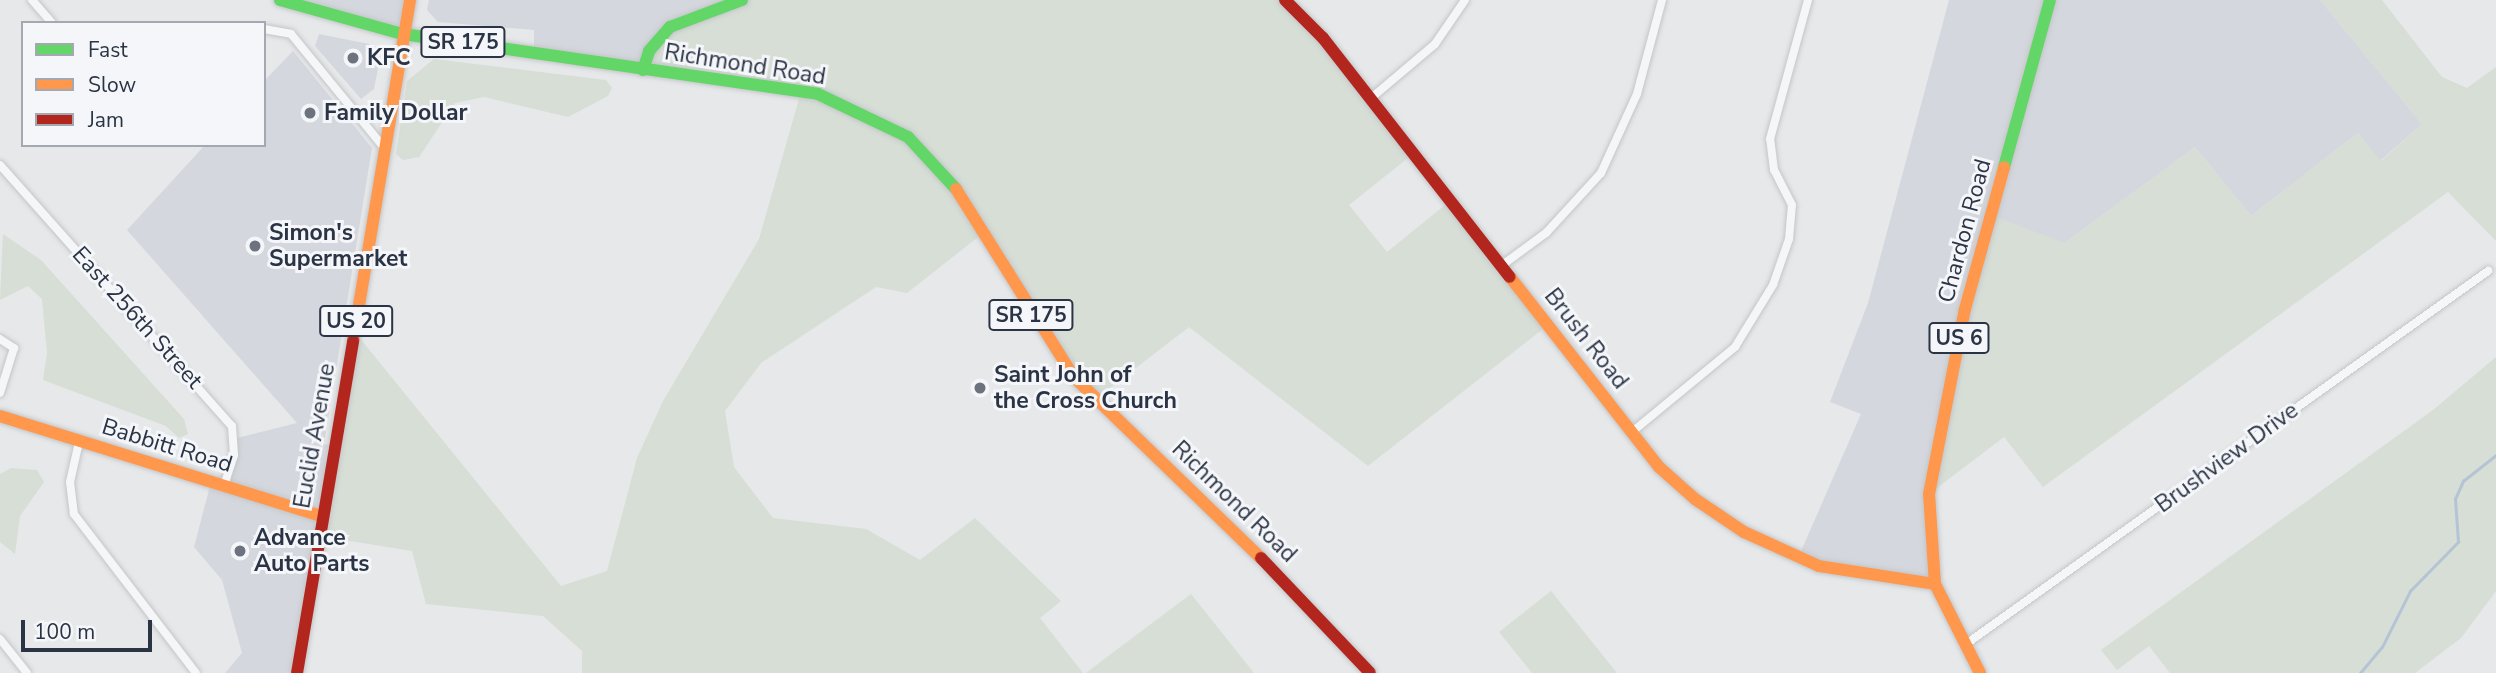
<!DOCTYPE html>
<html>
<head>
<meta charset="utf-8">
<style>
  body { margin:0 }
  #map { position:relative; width:2496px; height:673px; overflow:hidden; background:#e6e8ea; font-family:"Nunito Sans",sans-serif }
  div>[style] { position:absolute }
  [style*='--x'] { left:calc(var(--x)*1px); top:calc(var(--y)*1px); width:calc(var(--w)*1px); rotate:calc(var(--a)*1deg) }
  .built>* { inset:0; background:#d4d7dd }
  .green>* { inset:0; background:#d6ded6 }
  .stream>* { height:2.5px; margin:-1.25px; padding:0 1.25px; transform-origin:1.25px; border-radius:1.25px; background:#b4c4d5 }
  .roads { filter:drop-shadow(0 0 2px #c4c6c8) drop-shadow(0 0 2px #c4c6c8) }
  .street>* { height:8px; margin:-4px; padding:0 4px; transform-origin:4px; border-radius:4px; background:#f5f6f7 }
  .fast>* { height:12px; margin:-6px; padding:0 6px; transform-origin:6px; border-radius:6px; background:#63d668 }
  .slow>* { height:12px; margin:-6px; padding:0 6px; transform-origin:6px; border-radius:6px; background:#ff974d }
  .jam>* { height:12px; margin:-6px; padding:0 6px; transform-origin:6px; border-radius:6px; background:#b3261e }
  .dots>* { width:19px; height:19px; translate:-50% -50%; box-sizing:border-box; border:4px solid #f4f6f9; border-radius:50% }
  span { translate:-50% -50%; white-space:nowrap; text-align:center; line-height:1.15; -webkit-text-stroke:6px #f4f6f9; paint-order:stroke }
  .shield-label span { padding:2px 5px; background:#f4f6f9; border:2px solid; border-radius:5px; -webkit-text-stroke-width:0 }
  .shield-label { font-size:21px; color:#2b3445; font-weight:700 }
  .poi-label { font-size:23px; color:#2b3445; font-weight:700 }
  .left { translate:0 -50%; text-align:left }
  .street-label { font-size:23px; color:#2b3445 }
  .legend { position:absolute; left:21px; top:21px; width:245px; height:126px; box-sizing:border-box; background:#f4f6f9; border:2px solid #a4a8b1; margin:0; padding:9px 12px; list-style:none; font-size:21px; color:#2b3445 }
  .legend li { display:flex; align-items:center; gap:14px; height:35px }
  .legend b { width:35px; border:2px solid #a4a8b1 }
  .scale { position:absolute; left:21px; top:620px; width:131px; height:32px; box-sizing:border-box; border:4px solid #2b3445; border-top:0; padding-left:9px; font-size:21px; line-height:24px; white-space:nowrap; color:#2b3445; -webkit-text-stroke:5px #f4f6f9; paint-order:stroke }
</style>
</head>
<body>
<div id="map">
  <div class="built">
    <i style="clip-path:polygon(280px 0,410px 0,403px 34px)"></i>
    <i style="clip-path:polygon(429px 0,742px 0,643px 70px,534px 51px,534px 30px,438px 22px,427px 10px)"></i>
    <i style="clip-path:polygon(1949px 0,2320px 0,2422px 124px,2380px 161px,2358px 133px,2251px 216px,2195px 147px,2065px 243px,1934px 456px,1935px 584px,1798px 558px,1861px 414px,1830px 402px,1868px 303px)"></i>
    <i style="clip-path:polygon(319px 34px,369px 44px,380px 59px,374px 89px,361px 99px,315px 46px)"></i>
    <i style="clip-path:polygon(293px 51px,372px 148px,324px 444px,334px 446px,297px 673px,225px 673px,242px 653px,222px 580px,194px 547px,211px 482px,225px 485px,233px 439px,297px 423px,127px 230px,205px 145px,264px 145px,264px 81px)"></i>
  </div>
  <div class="green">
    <i style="clip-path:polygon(742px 0,1286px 0,1413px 154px,1349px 205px,1387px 252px,1450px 201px,1548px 325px,1368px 466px,1189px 327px,1097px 398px,982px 234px,907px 293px,876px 287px,761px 363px,725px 411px,734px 467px,773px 518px,866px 529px,920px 560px,975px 518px,1061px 601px,1040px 618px,1083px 673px,582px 673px,582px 651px,543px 616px,426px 604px,412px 551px,319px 536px,354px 331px,561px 586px,607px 571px,637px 458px,663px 401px,759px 239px,801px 92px,643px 70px,661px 34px)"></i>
    <i style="clip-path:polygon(2320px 0,2382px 0,2442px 77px,2467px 88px,2496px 67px,2496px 241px,2448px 192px,2043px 487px,2004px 437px,1929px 494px,1991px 215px,2065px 243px,2195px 147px,2251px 216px,2358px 133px,2381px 161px,2422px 124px)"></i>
    <i style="clip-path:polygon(434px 59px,606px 80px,612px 88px,608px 96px,568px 117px,484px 97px,455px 103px,419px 157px,403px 160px,396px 154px,407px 81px)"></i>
    <i style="clip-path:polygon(3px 234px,41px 260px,184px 419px,188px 434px,179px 438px,166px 426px,43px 380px,47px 353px,42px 299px,28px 286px,0 300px)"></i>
    <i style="clip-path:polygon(2496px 357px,2496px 591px,2461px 638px,2415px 673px,2170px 673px,2149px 646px,2117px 670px,2101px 650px,2433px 410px)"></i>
    <i style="clip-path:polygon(11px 468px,37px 470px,44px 482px,20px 516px,15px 554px,0 542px,0 474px)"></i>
    <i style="clip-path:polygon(1551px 591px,1617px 673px,1532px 673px,1499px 632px)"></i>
    <i style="clip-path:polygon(1191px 594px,1254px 673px,1086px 673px,1111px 654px)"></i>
  </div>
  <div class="stream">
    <i style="--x:2360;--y:673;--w:34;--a:-50"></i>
    <i style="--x:2382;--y:647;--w:63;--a:-63.4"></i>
    <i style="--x:2410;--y:591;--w:69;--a:-45.6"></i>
    <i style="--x:2458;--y:542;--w:43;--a:-94"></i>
    <i style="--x:2455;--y:499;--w:20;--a:-66"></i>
    <i style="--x:2463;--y:481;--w:42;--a:-38.2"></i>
  </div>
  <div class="roads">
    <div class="street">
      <i style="--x:32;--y:0;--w:30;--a:49"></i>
      <i style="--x:264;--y:29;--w:27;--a:10"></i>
      <i style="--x:291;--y:34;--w:149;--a:50.7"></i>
      <i style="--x:1370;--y:99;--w:85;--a:-40.2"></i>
      <i style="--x:1435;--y:44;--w:53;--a:-55.7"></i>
      <i style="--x:0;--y:165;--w:349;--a:48.4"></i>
      <i style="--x:232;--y:426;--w:29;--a:86"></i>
      <i style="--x:234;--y:455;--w:33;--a:108"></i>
      <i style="--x:1501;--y:266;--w:56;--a:-36.3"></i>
      <i style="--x:1546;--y:233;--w:81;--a:-47.5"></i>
      <i style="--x:1601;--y:173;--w:87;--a:-65.5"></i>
      <i style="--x:1637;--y:94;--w:97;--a:-75.1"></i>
      <i style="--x:0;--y:339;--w:17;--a:33"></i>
      <i style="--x:14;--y:348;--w:47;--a:107.3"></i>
      <i style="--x:1632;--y:432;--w:134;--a:-39.5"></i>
      <i style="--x:1735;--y:347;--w:73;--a:-58.5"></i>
      <i style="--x:1773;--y:285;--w:49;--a:-70.8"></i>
      <i style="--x:1789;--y:239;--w:34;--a:-85"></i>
      <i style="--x:1792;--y:205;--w:39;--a:-117"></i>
      <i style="--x:1774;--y:170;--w:31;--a:-97"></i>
      <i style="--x:1770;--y:139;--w:144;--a:-74.7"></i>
      <i style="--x:79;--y:442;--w:41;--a:102.7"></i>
      <i style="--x:70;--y:482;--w:32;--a:83"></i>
      <i style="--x:74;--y:514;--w:200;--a:52.5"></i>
      <i style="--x:0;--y:639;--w:43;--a:51.5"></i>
      <i style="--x:1966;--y:644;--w:642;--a:-35.55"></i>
    </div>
    <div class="fast">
      <i style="--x:280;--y:0;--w:128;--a:15.5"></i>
      <i style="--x:403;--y:34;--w:419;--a:8.2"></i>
      <i style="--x:818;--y:94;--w:100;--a:25.5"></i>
      <i style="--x:908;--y:137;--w:71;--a:47.3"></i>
      <i style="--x:643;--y:70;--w:20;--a:-72"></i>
      <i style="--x:649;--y:51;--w:32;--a:-49"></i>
      <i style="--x:670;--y:27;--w:77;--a:-20.6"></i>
      <i style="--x:2004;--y:167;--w:173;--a:-74.6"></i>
    </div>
    <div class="slow">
      <i style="--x:956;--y:189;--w:222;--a:57.9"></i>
      <i style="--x:1074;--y:377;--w:260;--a:44.1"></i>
      <i style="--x:1510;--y:277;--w:241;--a:51.9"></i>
      <i style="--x:1659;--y:467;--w:48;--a:41.6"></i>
      <i style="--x:1695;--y:499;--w:59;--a:34"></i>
      <i style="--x:1744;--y:532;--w:82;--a:24.4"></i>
      <i style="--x:1819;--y:566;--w:117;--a:8.8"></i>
      <i style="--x:353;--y:341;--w:346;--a:-80.5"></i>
      <i style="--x:0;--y:416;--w:337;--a:17.3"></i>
      <i style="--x:1980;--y:673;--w:100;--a:-116.8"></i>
      <i style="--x:1935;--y:584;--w:90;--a:-93.8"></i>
      <i style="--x:1929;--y:494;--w:188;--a:-79"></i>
      <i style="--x:1965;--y:309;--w:147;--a:-74.6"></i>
    </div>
    <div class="jam">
      <i style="--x:1285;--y:0;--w:54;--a:45"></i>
      <i style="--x:1323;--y:38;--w:303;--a:52"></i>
      <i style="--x:1261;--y:558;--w:158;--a:46.5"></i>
      <i style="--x:297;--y:673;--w:337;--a:-80.4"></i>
    </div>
  </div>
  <div class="dots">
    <i style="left:353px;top:58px;background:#6c737f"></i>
    <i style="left:310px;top:113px;background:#6c737f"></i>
    <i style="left:255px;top:246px;background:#6c737f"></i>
    <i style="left:980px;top:388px;background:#6c737f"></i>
    <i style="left:240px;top:551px;background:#6c737f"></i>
  </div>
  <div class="shield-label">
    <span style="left:463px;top:42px">SR 175</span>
    <span style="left:1031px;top:315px">SR 175</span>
    <span style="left:356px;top:321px">US 20</span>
    <span style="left:1959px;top:338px">US 6</span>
  </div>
  <div class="poi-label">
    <span class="left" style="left:367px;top:58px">KFC</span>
    <span class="left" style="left:324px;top:113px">Family Dollar</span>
    <span class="left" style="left:269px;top:246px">Simon's<br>Supermarket</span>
    <span class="left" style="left:994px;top:388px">Saint John of<br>the Cross Church</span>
    <span class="left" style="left:254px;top:551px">Advance<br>Auto Parts</span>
  </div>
  <div class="street-label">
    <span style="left:745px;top:65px;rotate:9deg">Richmond Road</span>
    <span style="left:1965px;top:231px;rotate:-75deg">Chardon Road</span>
    <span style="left:137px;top:318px;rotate:48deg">East 256th Street</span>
    <span style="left:1586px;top:339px;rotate:52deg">Brush Road</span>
    <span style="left:315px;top:436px;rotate:-80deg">Euclid Avenue</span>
    <span style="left:167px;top:446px;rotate:17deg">Babbitt Road</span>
    <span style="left:2227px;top:458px;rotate:-36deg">Brushview Drive</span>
    <span style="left:1234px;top:502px;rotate:44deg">Richmond Road</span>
  </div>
  <ul class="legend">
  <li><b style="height:9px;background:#63d668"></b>Fast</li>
  <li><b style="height:9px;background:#ff974d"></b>Slow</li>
  <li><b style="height:9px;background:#b3261e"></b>Jam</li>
  </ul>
  <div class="scale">100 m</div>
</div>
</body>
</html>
